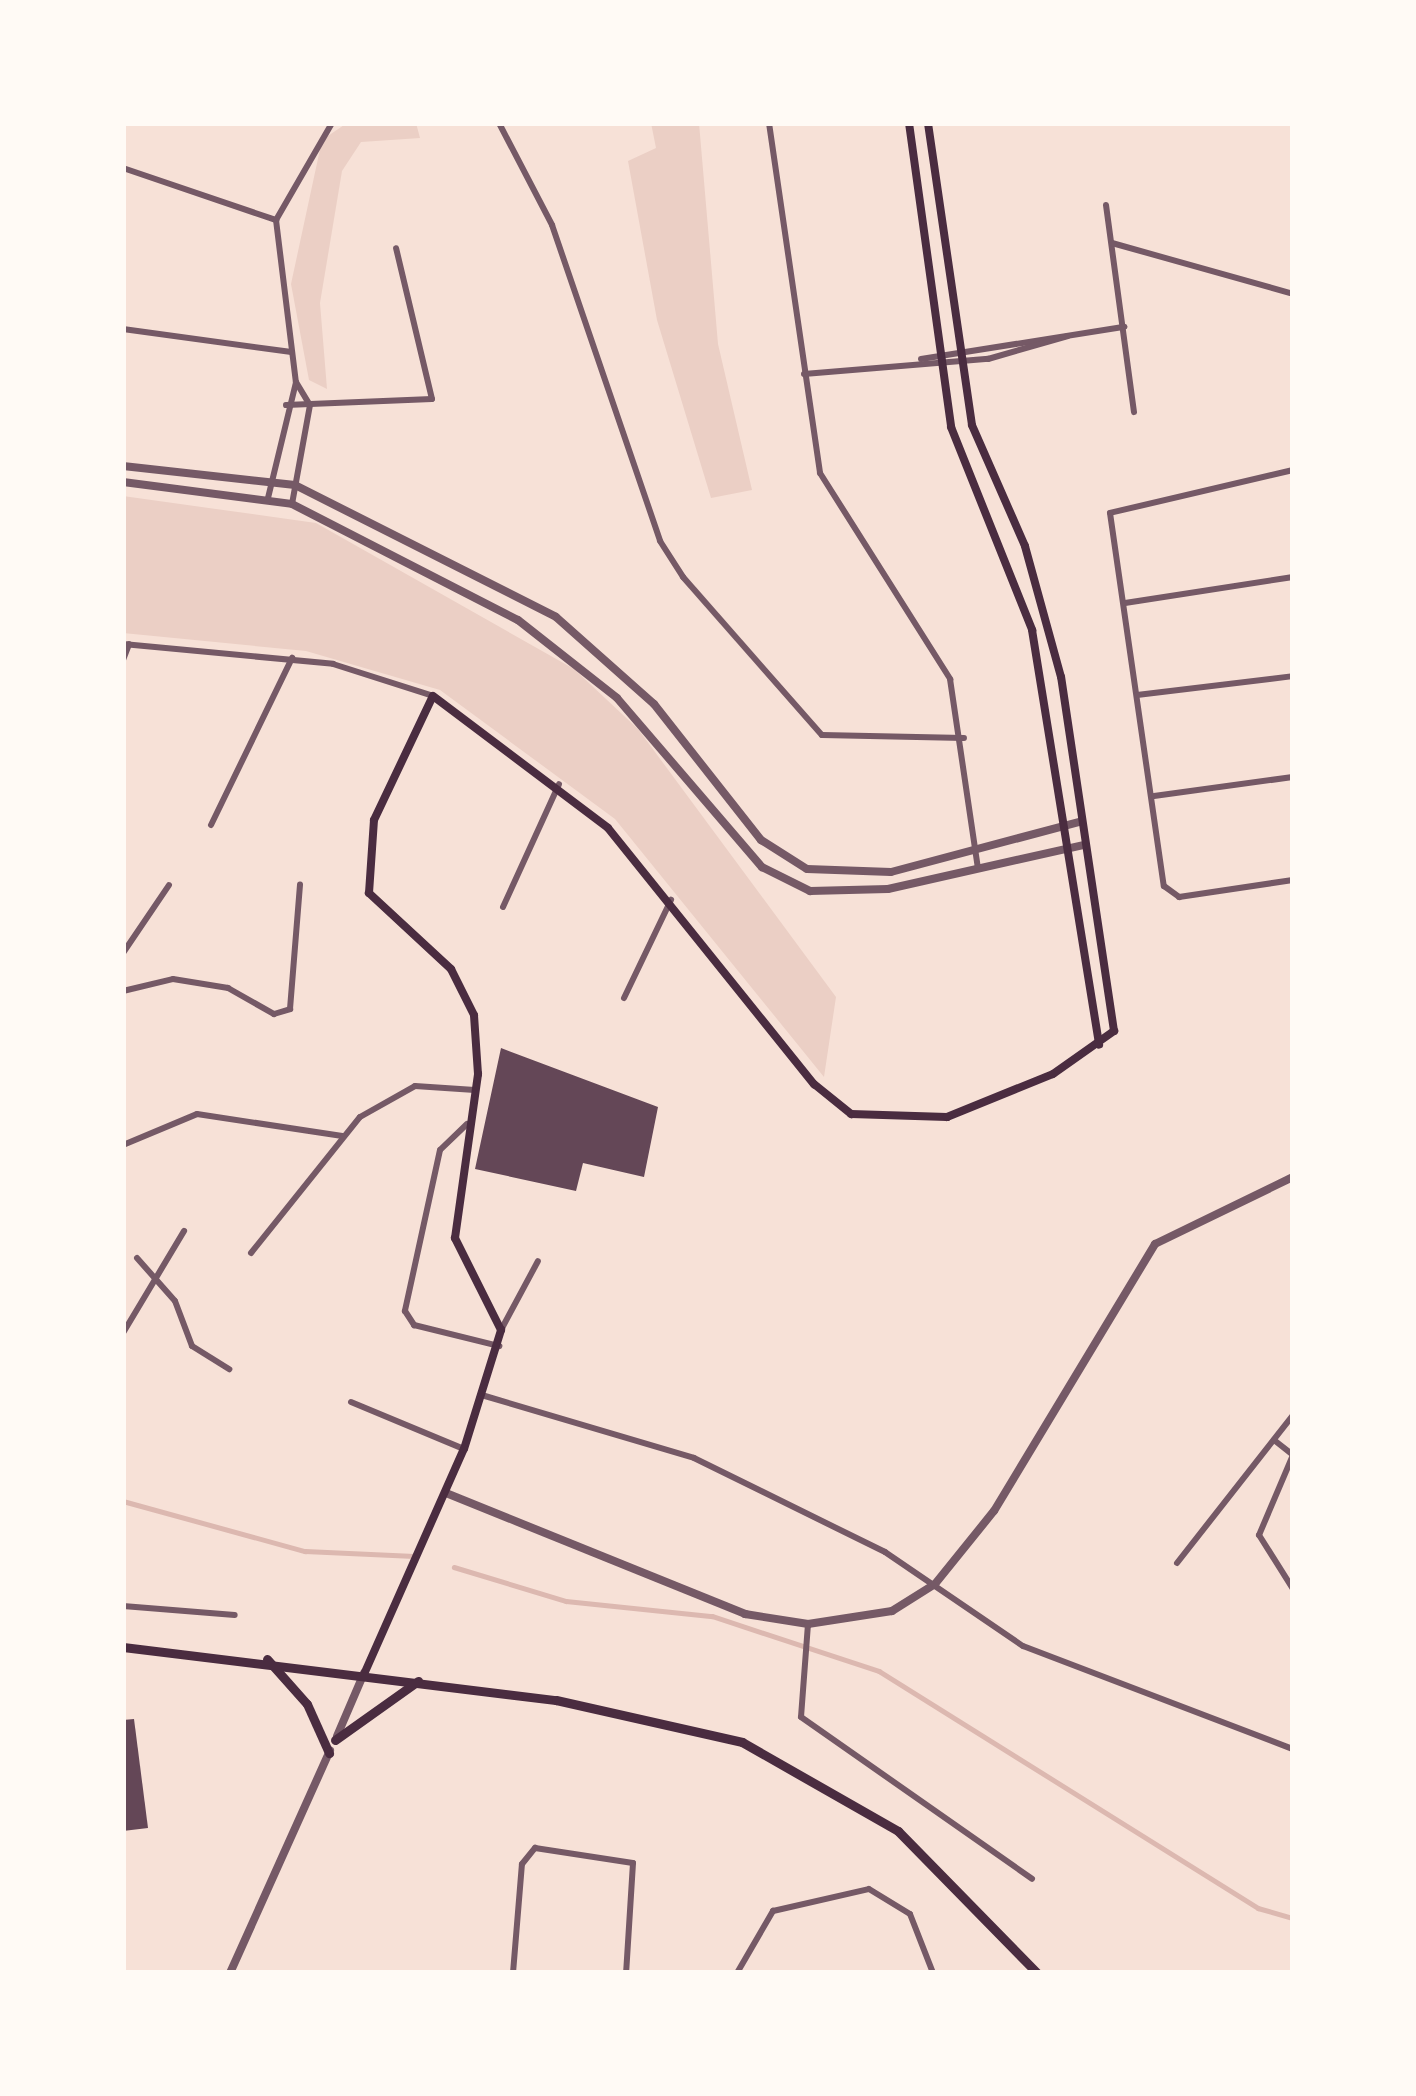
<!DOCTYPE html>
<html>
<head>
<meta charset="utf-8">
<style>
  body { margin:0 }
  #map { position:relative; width:1416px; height:2096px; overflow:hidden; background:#f7e1d7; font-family:"Golos Text",sans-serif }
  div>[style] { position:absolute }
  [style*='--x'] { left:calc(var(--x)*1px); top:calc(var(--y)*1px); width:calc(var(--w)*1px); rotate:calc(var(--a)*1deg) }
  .green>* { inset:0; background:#ebcfc5 }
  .stream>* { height:4.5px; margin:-2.25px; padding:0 2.25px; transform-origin:2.25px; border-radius:2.25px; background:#dcb8b0 }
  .building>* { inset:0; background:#644757 }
  .minor>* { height:6px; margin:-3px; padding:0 3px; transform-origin:3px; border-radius:3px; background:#755966 }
  .tertiary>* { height:8px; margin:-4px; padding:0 4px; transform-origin:4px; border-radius:4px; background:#755966 }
  .secondary>* { height:8px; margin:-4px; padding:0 4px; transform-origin:4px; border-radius:4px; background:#4a2c40 }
  .primary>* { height:9px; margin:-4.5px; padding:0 4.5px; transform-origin:4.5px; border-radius:4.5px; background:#4a2c40 }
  span { translate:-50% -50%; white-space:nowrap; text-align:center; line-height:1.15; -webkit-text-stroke:9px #fffaf5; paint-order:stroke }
  .frame { position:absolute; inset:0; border:126px solid #fffaf5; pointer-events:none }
</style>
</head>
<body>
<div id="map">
  <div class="green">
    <i style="clip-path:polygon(347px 123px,416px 123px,420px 138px,361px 142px,342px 171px,320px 303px,327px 389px,309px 380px,291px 284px,322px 140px)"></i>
    <i style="clip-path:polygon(651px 123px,699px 123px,718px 344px,752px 490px,711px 498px,657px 320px,628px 161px,656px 148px)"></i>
    <i style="clip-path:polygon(123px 496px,316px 523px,574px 669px,638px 729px,836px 997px,824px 1077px,615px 819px,440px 690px,306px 651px,123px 633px)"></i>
  </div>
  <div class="stream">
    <i style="--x:123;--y:1501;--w:189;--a:15.4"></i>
    <i style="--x:305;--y:1551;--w:109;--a:2.6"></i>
    <i style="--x:454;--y:1567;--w:117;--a:16.9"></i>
    <i style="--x:566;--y:1601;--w:147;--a:5.9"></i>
    <i style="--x:712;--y:1616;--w:176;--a:18.2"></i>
    <i style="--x:879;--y:1671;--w:447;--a:32"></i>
    <i style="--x:1258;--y:1908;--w:36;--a:16"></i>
  </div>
  <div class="building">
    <i style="clip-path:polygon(501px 1048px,658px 1107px,644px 1177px,583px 1163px,576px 1191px,475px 1169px)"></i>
    <i style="clip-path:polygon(134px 1719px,148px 1828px,123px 1831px,123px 1720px)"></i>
  </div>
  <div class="minor">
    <i style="--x:499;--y:123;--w:115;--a:62.5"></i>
    <i style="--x:552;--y:225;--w:334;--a:71.1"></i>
    <i style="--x:660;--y:541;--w:43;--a:57.4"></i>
    <i style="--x:683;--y:577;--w:210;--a:48.7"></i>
    <i style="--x:822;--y:735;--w:142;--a:1.2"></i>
    <i style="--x:769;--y:123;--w:354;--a:81.7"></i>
    <i style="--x:820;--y:473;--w:244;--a:57.7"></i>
    <i style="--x:950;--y:679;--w:191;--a:81.6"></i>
    <i style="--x:123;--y:168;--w:162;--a:18.8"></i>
    <i style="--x:1106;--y:205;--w:209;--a:82.3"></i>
    <i style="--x:276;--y:220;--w:163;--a:83"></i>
    <i style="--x:296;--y:382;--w:27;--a:59"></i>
    <i style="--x:310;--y:405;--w:101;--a:100.3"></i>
    <i style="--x:276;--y:220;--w:112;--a:-60"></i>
    <i style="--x:1112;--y:243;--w:188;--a:15.7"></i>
    <i style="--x:123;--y:329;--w:170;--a:7.8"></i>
    <i style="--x:921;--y:359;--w:206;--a:-9"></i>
    <i style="--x:804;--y:374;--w:185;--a:-4.7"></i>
    <i style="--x:988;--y:359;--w:83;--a:-16"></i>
    <i style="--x:286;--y:405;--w:146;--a:-2.4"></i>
    <i style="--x:432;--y:399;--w:155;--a:-103.4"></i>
    <i style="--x:1293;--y:470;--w:188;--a:166.8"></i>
    <i style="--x:1110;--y:513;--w:377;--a:81.8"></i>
    <i style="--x:1164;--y:886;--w:19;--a:36"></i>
    <i style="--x:1179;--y:897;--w:115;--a:-8.5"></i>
    <i style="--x:268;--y:498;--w:119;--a:-76.4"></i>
    <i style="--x:1125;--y:603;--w:170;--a:-8.8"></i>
    <i style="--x:123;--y:644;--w:211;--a:5.4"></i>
    <i style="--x:333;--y:664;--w:105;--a:17.7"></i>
    <i style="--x:123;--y:660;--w:17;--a:-69"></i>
    <i style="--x:1137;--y:695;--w:157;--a:-6.9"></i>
    <i style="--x:1154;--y:796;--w:140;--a:-7.8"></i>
    <i style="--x:211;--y:825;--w:186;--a:-64.1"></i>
    <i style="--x:503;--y:907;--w:135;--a:-65.5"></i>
    <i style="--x:123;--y:953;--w:82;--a:-55.9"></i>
    <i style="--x:123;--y:991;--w:51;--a:-13.5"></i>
    <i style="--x:173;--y:979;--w:56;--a:9.3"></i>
    <i style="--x:228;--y:988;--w:53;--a:29.5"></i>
    <i style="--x:274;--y:1014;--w:17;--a:-17"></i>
    <i style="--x:290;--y:1009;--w:125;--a:-85.4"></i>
    <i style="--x:624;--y:998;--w:109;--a:-64.4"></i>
    <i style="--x:467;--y:1124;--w:37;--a:136"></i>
    <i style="--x:440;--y:1150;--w:165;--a:102.3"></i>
    <i style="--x:405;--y:1311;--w:17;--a:57"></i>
    <i style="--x:414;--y:1325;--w:88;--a:13.9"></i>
    <i style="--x:123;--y:1145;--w:80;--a:-22.7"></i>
    <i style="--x:197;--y:1114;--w:147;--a:8.6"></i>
    <i style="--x:251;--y:1253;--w:174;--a:-51.3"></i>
    <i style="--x:360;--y:1117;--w:63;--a:-29.4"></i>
    <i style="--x:415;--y:1086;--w:60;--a:3.8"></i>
    <i style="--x:137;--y:1258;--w:57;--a:48.5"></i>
    <i style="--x:175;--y:1301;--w:48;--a:69.3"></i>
    <i style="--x:192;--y:1346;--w:44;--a:31.9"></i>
    <i style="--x:501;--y:1330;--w:78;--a:-61.8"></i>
    <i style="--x:123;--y:1333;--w:119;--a:-59.1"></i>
    <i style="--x:485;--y:1396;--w:218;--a:16.5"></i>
    <i style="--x:694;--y:1458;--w:213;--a:26.2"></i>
    <i style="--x:885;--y:1552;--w:167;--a:34.3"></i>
    <i style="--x:1023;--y:1646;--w:289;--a:20.9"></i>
    <i style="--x:351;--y:1402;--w:122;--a:22.6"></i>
    <i style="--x:1274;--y:1440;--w:24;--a:38"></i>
    <i style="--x:1293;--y:1455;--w:87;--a:113"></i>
    <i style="--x:1259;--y:1535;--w:64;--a:57.8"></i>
    <i style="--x:1177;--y:1563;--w:188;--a:-51.9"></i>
    <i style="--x:123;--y:1606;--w:112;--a:4.6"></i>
    <i style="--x:808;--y:1624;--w:93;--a:94.3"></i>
    <i style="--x:801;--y:1717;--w:282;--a:35"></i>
    <i style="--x:513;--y:1973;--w:109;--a:-85.3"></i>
    <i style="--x:522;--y:1864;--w:21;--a:-51"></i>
    <i style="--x:535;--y:1848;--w:99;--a:8.7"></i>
    <i style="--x:633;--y:1863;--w:110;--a:93.6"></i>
    <i style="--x:737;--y:1973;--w:72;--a:-59.9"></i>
    <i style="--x:773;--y:1911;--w:98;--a:-12.9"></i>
    <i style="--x:869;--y:1889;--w:48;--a:31.4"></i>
    <i style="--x:910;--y:1914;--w:63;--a:68.7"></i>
  </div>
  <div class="tertiary">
    <i style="--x:123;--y:466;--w:173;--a:6.3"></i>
    <i style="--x:295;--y:485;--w:292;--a:26.8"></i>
    <i style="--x:556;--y:617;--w:131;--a:41.6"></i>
    <i style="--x:654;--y:704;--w:173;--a:51.8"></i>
    <i style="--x:761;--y:840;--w:54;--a:32.2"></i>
    <i style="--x:807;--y:869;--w:84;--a:2"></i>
    <i style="--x:891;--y:872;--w:195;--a:-14.9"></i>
    <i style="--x:123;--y:482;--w:170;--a:7.4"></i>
    <i style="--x:292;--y:504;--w:254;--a:27.2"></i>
    <i style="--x:518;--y:620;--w:126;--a:38.2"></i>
    <i style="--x:617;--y:698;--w:223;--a:49.4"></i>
    <i style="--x:762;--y:867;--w:54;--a:26.6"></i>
    <i style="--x:810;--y:891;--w:78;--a:-1.5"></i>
    <i style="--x:888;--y:889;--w:200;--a:-12.7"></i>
    <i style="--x:446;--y:1493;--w:323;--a:22"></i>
    <i style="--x:745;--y:1614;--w:64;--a:9"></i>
    <i style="--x:808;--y:1624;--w:85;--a:-8.8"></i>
    <i style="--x:892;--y:1611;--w:51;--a:-32.1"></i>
    <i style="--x:935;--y:1584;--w:94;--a:-51.1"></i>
    <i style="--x:994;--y:1511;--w:312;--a:-58.9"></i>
    <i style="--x:1155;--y:1244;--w:153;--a:-25.9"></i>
    <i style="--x:337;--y:1736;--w:69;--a:-66.8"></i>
    <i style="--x:230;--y:1973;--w:244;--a:-65.8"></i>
  </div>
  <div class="secondary">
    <i style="--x:909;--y:123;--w:307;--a:82.1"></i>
    <i style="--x:951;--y:427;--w:219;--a:68.2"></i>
    <i style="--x:1032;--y:630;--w:420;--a:80.8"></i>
    <i style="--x:365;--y:1672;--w:244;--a:-66.1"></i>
    <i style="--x:464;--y:1449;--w:125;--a:-72.7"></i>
    <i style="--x:501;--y:1330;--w:103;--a:-116.6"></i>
    <i style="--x:455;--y:1238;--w:166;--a:-82"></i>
    <i style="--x:478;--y:1074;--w:59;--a:-93.9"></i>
    <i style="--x:474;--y:1015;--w:51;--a:-116.6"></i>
    <i style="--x:451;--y:969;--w:112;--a:-137.2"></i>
    <i style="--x:369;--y:893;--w:73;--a:-86.1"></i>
    <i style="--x:374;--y:820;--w:137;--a:-64.6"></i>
    <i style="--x:433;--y:696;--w:219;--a:37"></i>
    <i style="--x:608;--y:828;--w:329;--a:51.2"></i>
    <i style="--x:814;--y:1084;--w:48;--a:39"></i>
    <i style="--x:851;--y:1114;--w:96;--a:1.8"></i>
    <i style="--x:947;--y:1117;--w:114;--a:-22.1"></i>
    <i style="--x:1053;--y:1074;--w:75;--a:-35.2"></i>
    <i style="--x:1114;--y:1031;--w:358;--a:-98.5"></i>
    <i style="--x:1061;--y:677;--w:136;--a:-105.4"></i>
    <i style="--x:1025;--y:546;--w:132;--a:-113.7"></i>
    <i style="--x:972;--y:425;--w:305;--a:-98.3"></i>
  </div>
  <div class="primary">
    <i style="--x:123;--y:1647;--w:436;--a:7"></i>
    <i style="--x:556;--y:1700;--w:191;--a:12.7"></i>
    <i style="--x:742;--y:1742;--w:180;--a:29.7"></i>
    <i style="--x:898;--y:1831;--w:199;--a:45.6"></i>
    <i style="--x:267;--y:1659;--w:60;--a:48.4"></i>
    <i style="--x:307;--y:1704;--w:54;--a:65.8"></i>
    <i style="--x:335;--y:1740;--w:102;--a:-35.4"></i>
  </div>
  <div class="frame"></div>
</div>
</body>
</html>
